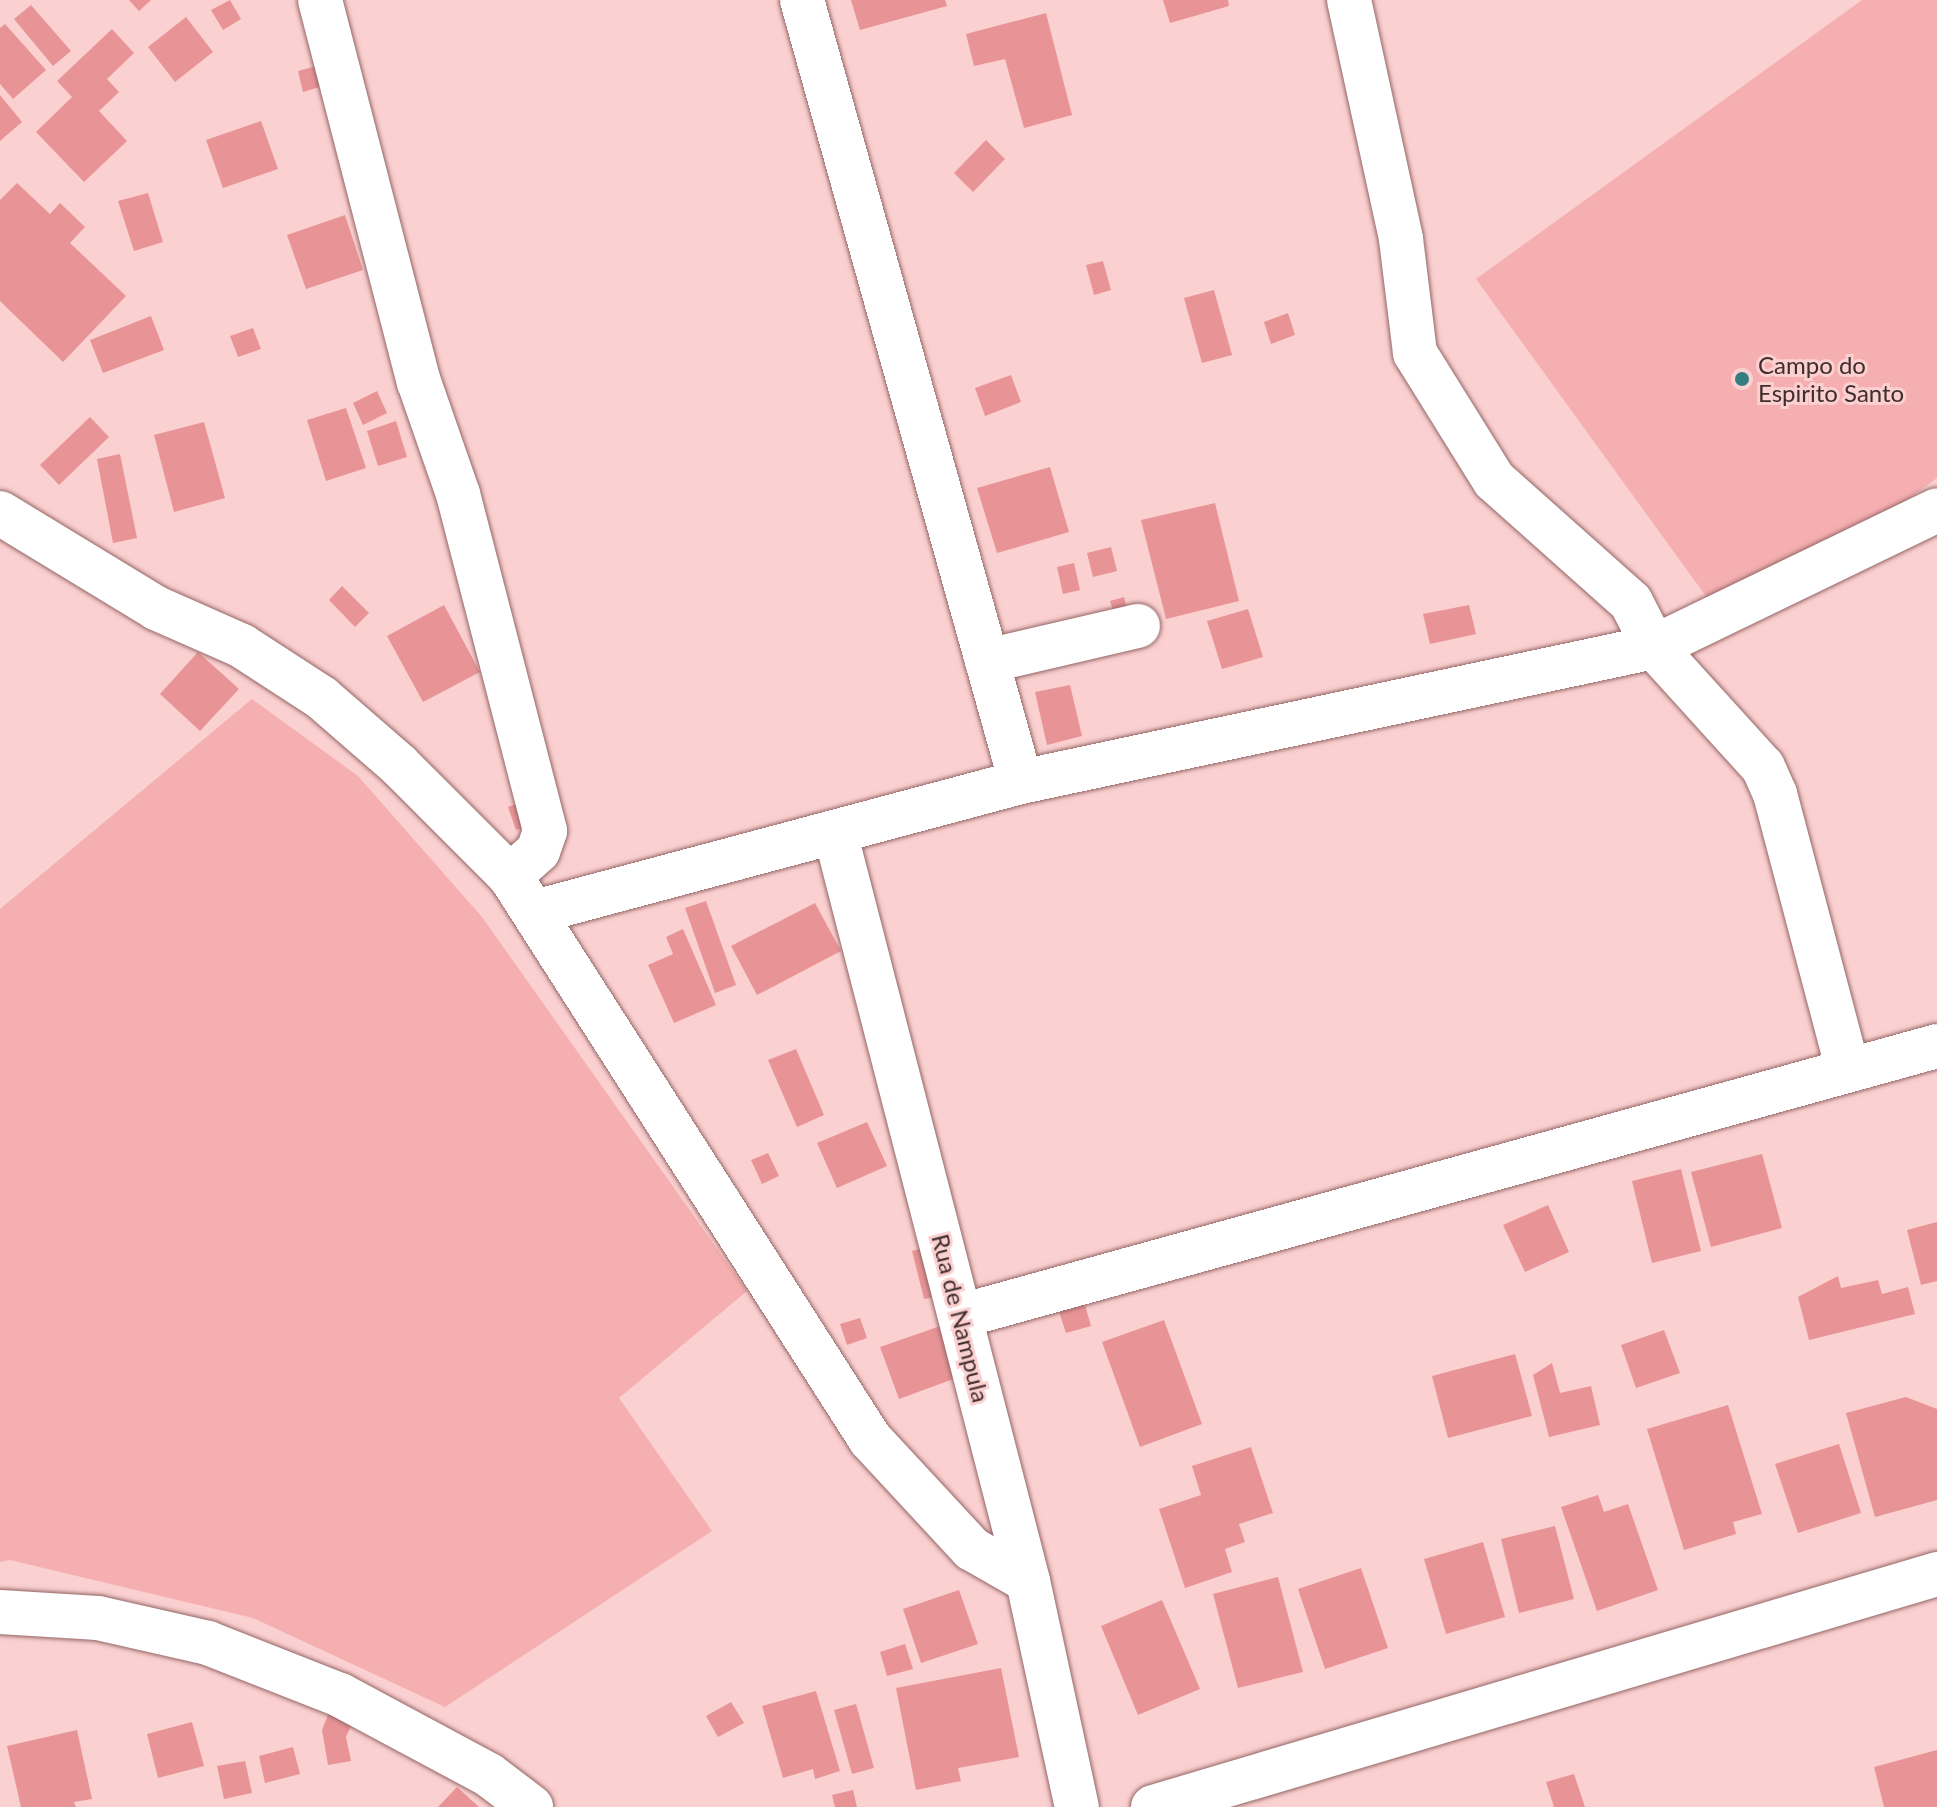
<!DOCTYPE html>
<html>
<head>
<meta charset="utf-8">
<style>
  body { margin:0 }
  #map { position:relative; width:1937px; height:1807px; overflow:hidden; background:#fbd0d0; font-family:Lato,sans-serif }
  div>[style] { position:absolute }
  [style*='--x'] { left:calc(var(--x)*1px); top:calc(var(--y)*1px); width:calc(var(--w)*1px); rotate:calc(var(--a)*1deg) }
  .green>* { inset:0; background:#f5afb0 }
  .building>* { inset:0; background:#e89496 }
  .roads { filter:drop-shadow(0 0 2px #946666) drop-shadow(0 0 2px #946666) }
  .street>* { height:44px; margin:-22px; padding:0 22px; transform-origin:22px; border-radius:22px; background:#fff }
  .dots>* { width:22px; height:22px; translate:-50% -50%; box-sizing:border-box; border:4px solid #fbd0d0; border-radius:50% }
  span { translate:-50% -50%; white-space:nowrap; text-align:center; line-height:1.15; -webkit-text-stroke:6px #fbd0d0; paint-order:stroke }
  .poi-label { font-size:24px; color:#422d2e }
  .left { translate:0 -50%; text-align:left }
  .street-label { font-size:24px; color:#422d2e }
</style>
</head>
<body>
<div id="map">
  <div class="green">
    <i style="clip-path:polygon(1862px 0,1937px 0,1937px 478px,1729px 628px,1476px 279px)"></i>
    <i style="clip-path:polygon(252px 699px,358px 776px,482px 917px,747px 1291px,619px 1398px,712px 1531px,445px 1707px,253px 1618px,10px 1560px,0 1562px,0 909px)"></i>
  </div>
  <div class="building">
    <i style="clip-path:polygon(129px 0,151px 0,139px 11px)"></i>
    <i style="clip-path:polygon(230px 0,241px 19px,223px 30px,211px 10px)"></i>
    <i style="clip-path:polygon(851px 0,945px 0,947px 6px,860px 30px)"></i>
    <i style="clip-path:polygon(1163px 0,1228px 0,1229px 6px,1170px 23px)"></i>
    <i style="clip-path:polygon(31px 5px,71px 51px,53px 66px,14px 19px)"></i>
    <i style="clip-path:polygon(1046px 13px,1072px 115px,1024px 128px,1005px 59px,974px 66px,966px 34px)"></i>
    <i style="clip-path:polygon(186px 17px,213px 52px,175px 82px,148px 47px)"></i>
    <i style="clip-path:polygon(5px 24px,46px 70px,13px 99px,0 84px,0 28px)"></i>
    <i style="clip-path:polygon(112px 29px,134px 53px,107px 79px,119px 92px,99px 111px,127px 141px,84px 182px,36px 132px,72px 97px,57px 81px)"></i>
    <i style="clip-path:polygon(320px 65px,326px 85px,303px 92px,298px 71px)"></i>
    <i style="clip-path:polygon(0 95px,22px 122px,0 141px)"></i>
    <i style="clip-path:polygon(261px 121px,278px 169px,223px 188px,206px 140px)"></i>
    <i style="clip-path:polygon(986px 140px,1005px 159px,973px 192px,954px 173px)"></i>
    <i style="clip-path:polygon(17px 183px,50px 214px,60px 203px,85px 227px,70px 243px,126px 296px,63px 362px,0 301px,0 200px)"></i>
    <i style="clip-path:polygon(148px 193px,163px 242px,134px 251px,118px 201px)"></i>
    <i style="clip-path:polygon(345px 215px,363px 270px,306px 289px,287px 235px)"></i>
    <i style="clip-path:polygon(1103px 261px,1111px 290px,1094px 295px,1086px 265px)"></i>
    <i style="clip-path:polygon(1214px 290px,1232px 355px,1202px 363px,1184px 298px)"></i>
    <i style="clip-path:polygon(1288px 313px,1295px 335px,1271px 344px,1264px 322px)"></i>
    <i style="clip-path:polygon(151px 316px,164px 350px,103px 373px,90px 340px)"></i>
    <i style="clip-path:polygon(253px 328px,261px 349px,238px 357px,230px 336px)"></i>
    <i style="clip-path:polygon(1011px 375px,1021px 402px,985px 416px,975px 388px)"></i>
    <i style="clip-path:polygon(377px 391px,387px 413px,363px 425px,353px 403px)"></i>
    <i style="clip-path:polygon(346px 408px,366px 468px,326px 481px,307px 420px)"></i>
    <i style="clip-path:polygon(90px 417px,109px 437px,59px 485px,40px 465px)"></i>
    <i style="clip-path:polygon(396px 421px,407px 457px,378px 466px,367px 431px)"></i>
    <i style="clip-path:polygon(204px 422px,225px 498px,174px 512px,154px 435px)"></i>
    <i style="clip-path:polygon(120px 454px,137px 538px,113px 543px,97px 459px)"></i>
    <i style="clip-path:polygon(1050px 467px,1069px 532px,997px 553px,977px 488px)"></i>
    <i style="clip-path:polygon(1215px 503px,1239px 601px,1166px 619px,1141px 520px)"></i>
    <i style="clip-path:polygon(1111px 547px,1117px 571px,1093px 577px,1087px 553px)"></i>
    <i style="clip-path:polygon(1074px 563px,1080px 590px,1063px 594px,1057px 567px)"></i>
    <i style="clip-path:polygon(342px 586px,369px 613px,355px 627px,329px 600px)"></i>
    <i style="clip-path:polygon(1124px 597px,1128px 613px,1115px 617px,1110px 601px)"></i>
    <i style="clip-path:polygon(444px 605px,480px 672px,423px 702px,387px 636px)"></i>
    <i style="clip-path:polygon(1469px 605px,1476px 634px,1430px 644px,1423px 614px)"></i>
    <i style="clip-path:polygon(1248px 609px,1263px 657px,1222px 669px,1207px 621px)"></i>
    <i style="clip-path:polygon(198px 652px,239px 689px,200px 731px,160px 694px)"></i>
    <i style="clip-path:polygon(1070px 685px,1082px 736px,1047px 745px,1035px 692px)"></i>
    <i style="clip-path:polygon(525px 801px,533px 825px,516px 830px,508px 807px)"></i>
    <i style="clip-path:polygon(706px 901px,736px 985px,715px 993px,685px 908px)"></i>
    <i style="clip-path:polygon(815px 903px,841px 951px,757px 995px,731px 946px)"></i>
    <i style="clip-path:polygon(683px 929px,716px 1005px,674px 1023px,648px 965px,673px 954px,666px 937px)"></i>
    <i style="clip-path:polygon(796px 1049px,824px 1115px,797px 1127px,768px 1060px)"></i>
    <i style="clip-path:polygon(867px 1122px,887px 1166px,837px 1188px,817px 1143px)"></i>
    <i style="clip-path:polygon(768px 1153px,779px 1176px,762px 1184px,751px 1160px)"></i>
    <i style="clip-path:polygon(1762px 1154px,1782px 1228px,1711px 1247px,1691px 1172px)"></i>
    <i style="clip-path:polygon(1681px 1169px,1701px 1251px,1652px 1263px,1632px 1181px)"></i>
    <i style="clip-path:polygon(1548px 1205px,1569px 1252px,1525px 1272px,1503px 1225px)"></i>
    <i style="clip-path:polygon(1937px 1222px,1937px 1281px,1921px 1285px,1907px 1230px)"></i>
    <i style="clip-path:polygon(928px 1247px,941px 1296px,924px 1299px,912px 1251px)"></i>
    <i style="clip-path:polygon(1838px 1276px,1841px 1288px,1878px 1280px,1882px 1294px,1908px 1287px,1915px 1314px,1809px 1340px,1798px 1297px)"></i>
    <i style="clip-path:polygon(1083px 1298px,1091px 1326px,1066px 1333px,1057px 1306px)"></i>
    <i style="clip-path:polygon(860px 1318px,867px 1338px,847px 1345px,840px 1324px)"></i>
    <i style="clip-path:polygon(1164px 1320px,1202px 1424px,1140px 1447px,1102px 1342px)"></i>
    <i style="clip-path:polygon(949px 1323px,967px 1374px,899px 1399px,880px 1347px)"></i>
    <i style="clip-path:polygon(1664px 1330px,1680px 1373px,1636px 1388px,1621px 1345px)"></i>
    <i style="clip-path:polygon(1515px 1354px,1532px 1416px,1448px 1438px,1432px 1376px)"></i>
    <i style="clip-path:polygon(1552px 1363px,1560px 1393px,1591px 1386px,1600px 1425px,1549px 1437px,1533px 1375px)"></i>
    <i style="clip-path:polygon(1906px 1397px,1937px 1409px,1937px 1500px,1875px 1517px,1846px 1413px)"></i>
    <i style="clip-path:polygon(1728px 1405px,1762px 1514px,1733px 1522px,1736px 1534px,1684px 1550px,1647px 1429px)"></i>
    <i style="clip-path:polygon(1839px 1444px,1861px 1513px,1798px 1533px,1775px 1464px)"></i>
    <i style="clip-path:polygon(1251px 1447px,1273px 1513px,1239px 1524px,1245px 1542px,1225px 1549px,1232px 1572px,1185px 1588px,1159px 1509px,1201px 1495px,1192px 1466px)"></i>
    <i style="clip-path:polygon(1598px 1495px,1604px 1512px,1628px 1504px,1658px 1590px,1597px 1611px,1561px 1507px)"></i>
    <i style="clip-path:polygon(1555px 1526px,1574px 1599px,1519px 1613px,1501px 1539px)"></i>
    <i style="clip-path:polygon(1483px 1542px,1505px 1617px,1446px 1634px,1424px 1559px)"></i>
    <i style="clip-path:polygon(1361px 1568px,1388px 1648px,1325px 1669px,1298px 1589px)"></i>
    <i style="clip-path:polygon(1278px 1577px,1303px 1672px,1238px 1688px,1213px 1594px)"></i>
    <i style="clip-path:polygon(959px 1590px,978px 1644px,921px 1663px,903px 1609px)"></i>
    <i style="clip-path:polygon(1162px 1600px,1200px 1689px,1138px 1715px,1101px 1626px)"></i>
    <i style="clip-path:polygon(905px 1644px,913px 1669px,887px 1676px,880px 1652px)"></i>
    <i style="clip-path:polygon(1001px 1668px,1019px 1757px,958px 1768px,961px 1781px,916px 1790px,896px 1688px)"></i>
    <i style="clip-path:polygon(816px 1691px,840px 1771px,815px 1779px,813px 1769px,783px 1778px,762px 1706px)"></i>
    <i style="clip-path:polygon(731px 1702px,744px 1723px,718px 1737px,706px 1716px)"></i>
    <i style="clip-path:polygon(856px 1704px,874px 1768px,852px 1774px,834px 1710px)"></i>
    <i style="clip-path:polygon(332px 1705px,356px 1715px,346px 1737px,351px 1761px,328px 1765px,322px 1730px)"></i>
    <i style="clip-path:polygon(192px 1722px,204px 1766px,158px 1778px,147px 1734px)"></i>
    <i style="clip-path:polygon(77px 1730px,92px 1799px,74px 1802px,76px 1807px,21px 1807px,7px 1746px)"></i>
    <i style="clip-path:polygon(293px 1747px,300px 1774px,265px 1783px,259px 1756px)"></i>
    <i style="clip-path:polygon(1937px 1750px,1937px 1807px,1884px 1807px,1874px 1767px)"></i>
    <i style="clip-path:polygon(245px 1761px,252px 1793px,224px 1799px,217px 1766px)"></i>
    <i style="clip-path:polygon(1574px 1774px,1585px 1807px,1554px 1807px,1546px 1782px)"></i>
    <i style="clip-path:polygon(457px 1787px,479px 1807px,438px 1807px)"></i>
    <i style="clip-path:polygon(853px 1790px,857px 1807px,835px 1807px,832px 1795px)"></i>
  </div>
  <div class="roads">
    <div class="street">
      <i style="--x:320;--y:0;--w:395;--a:75.5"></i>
      <i style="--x:419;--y:382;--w:119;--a:70.8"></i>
      <i style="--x:458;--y:494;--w:348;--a:75.5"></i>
      <i style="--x:545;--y:831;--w:21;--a:109"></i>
      <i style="--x:538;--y:851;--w:38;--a:138"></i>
      <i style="--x:802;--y:0;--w:812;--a:74.36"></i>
      <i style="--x:1349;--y:0;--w:245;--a:77.7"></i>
      <i style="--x:1401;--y:239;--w:115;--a:83"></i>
      <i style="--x:1415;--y:353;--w:150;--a:58.1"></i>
      <i style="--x:1494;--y:480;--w:183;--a:41.7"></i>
      <i style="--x:1631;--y:602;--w:51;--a:62.9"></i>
      <i style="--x:1654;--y:647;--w:162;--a:47.8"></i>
      <i style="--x:1763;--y:767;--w:30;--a:66"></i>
      <i style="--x:1775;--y:794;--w:285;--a:75.2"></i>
      <i style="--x:0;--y:513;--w:183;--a:31.3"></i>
      <i style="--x:156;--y:608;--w:94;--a:23.8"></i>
      <i style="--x:242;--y:646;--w:95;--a:33"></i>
      <i style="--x:322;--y:698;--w:102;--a:41"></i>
      <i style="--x:399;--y:765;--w:157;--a:45"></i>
      <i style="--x:510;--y:876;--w:668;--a:57.4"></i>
      <i style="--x:870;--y:1439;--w:150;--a:47.2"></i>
      <i style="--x:972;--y:1549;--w:64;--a:29.7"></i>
      <i style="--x:987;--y:661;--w:155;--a:-13.1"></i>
      <i style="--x:835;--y:832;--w:773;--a:75.55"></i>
      <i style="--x:1028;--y:1581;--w:231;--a:77.8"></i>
      <i style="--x:535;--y:912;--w:503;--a:-14.98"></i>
      <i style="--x:1021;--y:782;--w:647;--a:-12.04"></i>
      <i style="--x:1654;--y:647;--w:314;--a:-25.8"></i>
      <i style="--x:961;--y:1316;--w:1013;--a:-15.46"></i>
      <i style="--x:0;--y:1612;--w:98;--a:3.5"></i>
      <i style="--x:98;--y:1618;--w:113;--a:12.8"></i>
      <i style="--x:208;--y:1643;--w:142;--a:21.5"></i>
      <i style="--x:340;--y:1695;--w:169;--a:28.2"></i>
      <i style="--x:489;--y:1775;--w:53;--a:37.3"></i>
      <i style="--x:1153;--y:1807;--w:818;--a:-16.55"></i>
    </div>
  </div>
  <div class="dots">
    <i style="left:1742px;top:379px;background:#357e80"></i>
  </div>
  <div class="poi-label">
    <span class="left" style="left:1758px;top:379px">Campo do<br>Espirito Santo</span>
  </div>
  <div class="street-label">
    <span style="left:961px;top:1318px;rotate:76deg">Rua de Nampula</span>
  </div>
</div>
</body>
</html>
